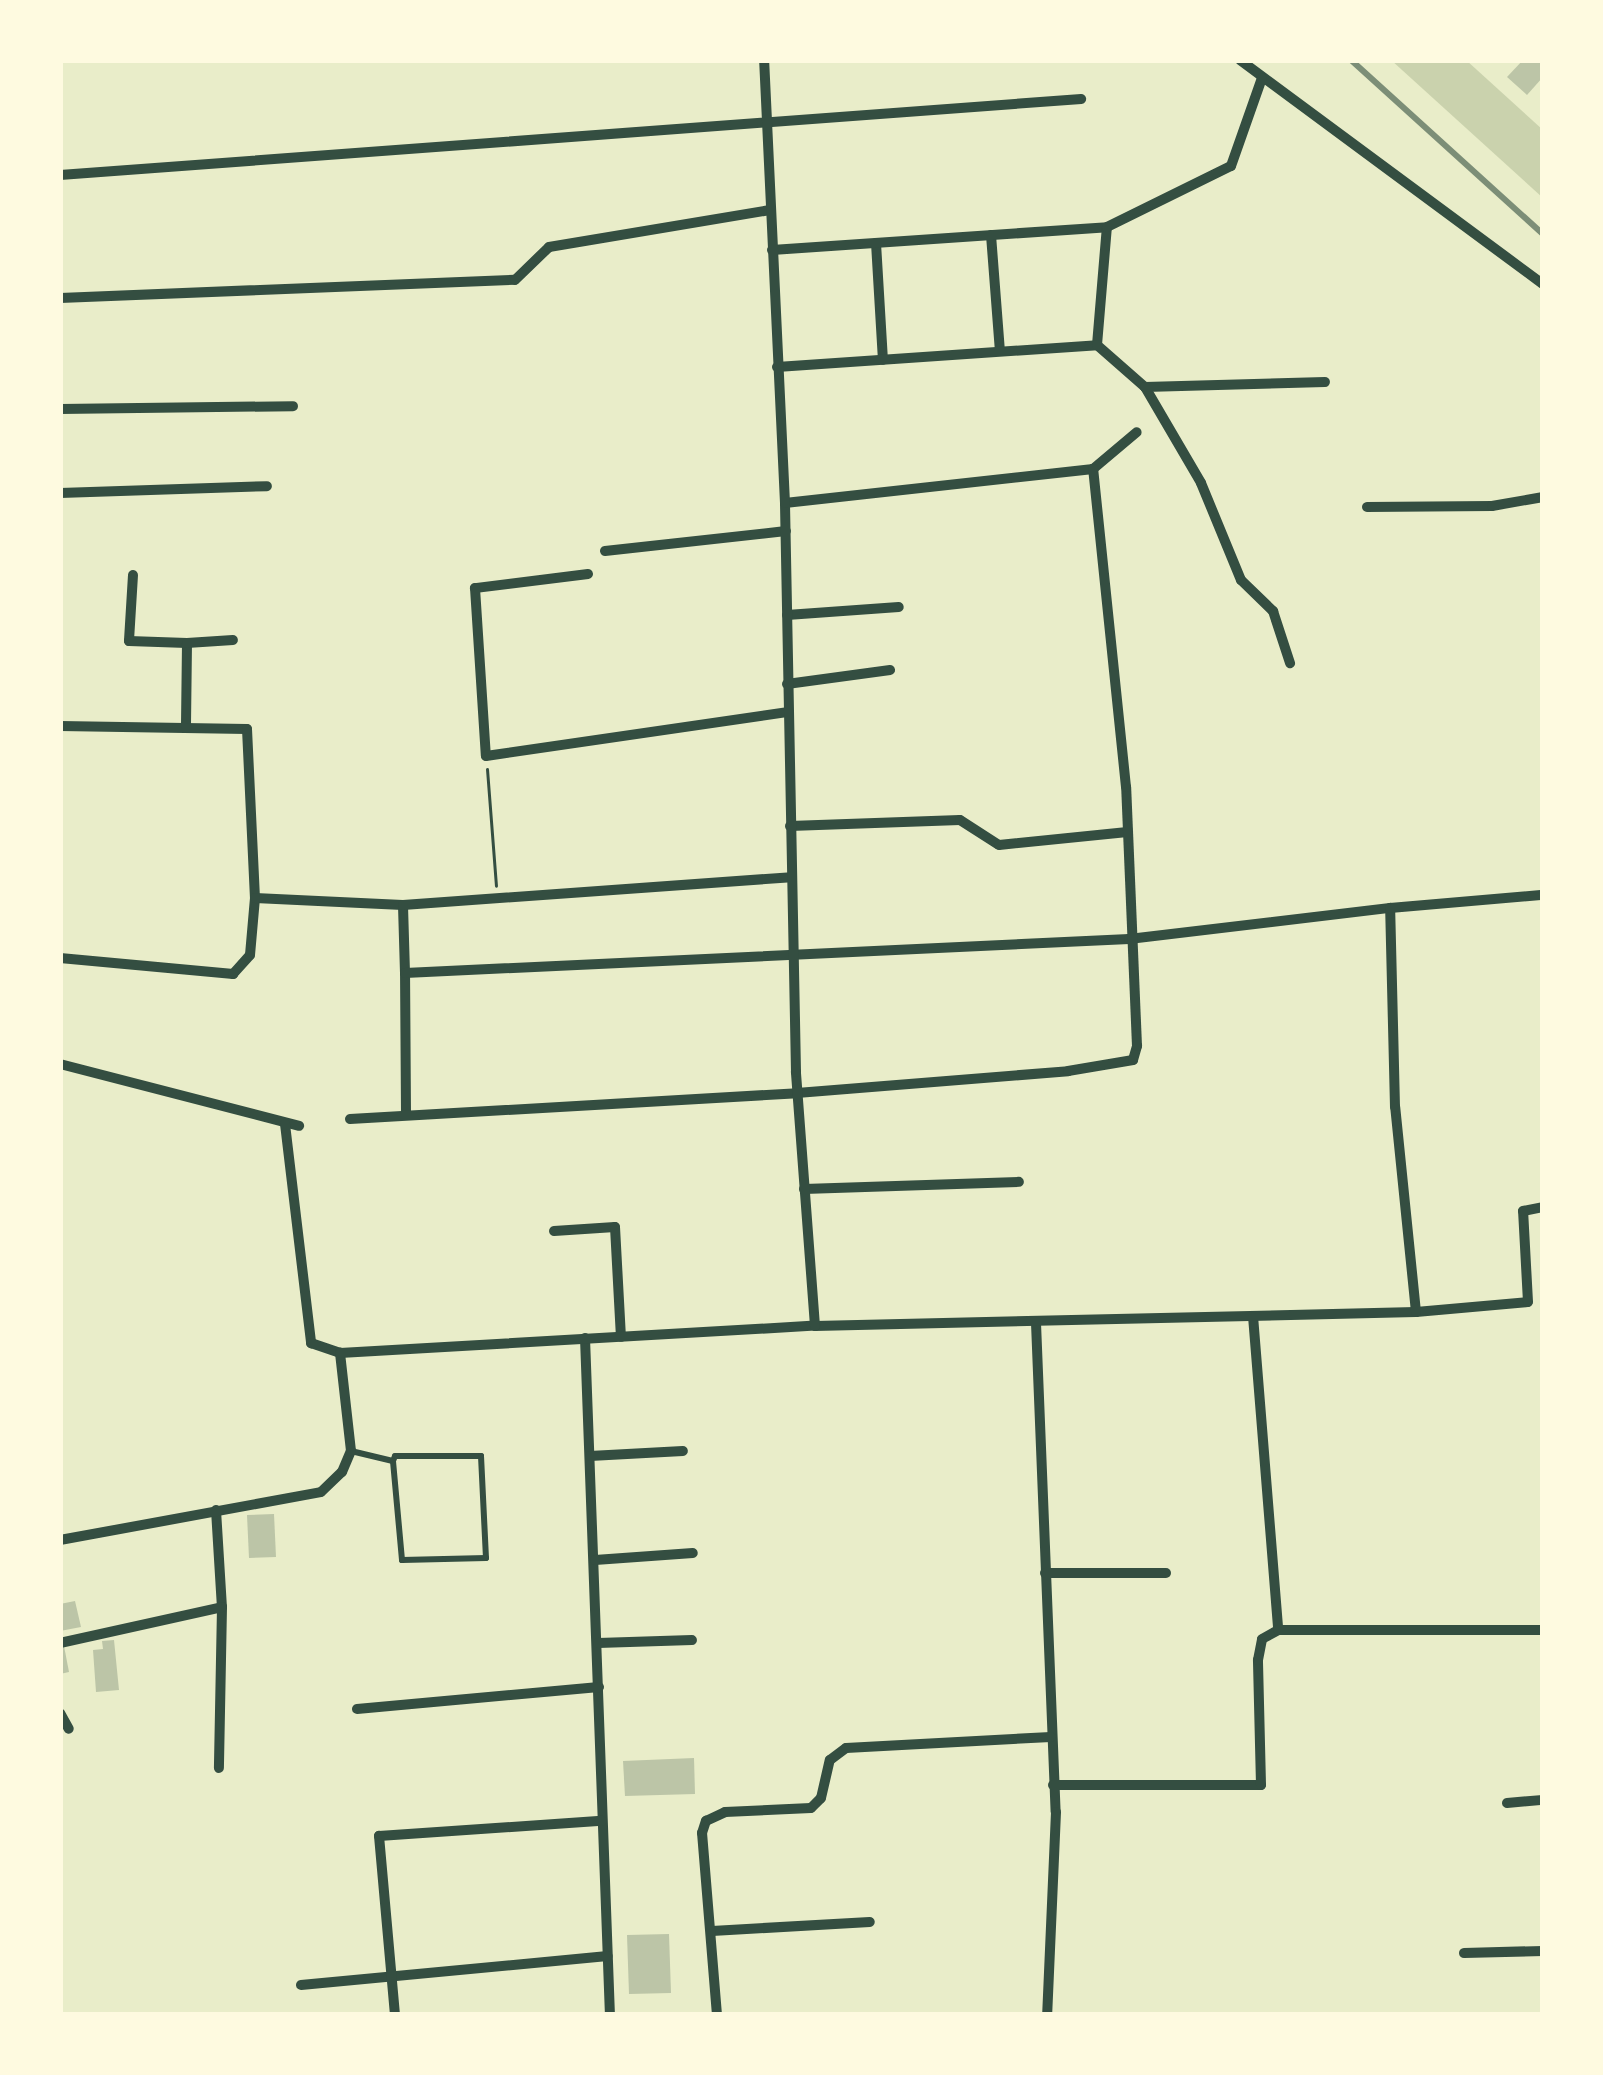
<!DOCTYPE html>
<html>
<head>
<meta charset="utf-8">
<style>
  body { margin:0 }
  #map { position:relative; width:1603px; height:2075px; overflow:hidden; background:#e9edc9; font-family:Signika,sans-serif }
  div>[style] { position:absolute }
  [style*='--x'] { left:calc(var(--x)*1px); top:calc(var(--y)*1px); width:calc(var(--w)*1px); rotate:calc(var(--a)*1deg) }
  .green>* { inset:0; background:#cad2ad }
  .building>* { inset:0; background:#bcc5a7 }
  .path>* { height:3px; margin:-1.5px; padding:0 1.5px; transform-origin:1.5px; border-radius:1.5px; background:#344e41 }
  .service>* { height:6px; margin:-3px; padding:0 3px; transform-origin:3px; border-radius:3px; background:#344e41 }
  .minor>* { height:10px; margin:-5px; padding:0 5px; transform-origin:5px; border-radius:5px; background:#344e41 }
  .rail>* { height:6px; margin:-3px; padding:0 3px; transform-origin:3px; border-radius:3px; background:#7c8e77 }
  span { translate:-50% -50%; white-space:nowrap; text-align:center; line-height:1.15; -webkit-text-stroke:10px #fefae0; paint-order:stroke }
  .frame { position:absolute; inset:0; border:63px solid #fefae0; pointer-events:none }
</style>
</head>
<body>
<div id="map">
  <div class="green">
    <i style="clip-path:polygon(1391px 60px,1466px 60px,1543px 130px,1543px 198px)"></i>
  </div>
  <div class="building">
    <i style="clip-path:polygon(1523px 60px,1543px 60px,1543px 77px,1527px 95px,1507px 77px)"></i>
    <i style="clip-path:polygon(274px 1514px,276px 1557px,249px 1558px,247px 1515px)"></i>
    <i style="clip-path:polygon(75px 1601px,81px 1627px,60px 1631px,60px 1604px)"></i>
    <i style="clip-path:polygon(114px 1640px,119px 1690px,96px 1692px,93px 1650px,103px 1649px,102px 1641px)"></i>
    <i style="clip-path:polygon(64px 1646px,69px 1672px,60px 1674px,60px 1647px)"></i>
    <i style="clip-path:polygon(694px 1758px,695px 1794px,625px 1796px,623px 1761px)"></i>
    <i style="clip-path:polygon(669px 1934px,671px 1993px,629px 1994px,627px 1935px)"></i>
  </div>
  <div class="path">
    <i style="--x:487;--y:769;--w:117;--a:85.6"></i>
  </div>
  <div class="service">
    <i style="--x:351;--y:1451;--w:43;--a:13.4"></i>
    <i style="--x:393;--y:1461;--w:5;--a:-68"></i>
    <i style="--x:395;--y:1456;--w:86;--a:0"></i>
    <i style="--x:481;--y:1456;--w:102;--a:87.2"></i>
    <i style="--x:486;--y:1558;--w:84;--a:178.6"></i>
    <i style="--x:402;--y:1560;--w:99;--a:-95.2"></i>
  </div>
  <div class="minor">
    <i style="--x:1240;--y:60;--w:377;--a:36.5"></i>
    <i style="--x:60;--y:175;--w:1024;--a:-4.26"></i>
    <i style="--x:991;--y:235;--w:116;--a:85.6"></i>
    <i style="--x:876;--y:243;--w:117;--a:86.6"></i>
    <i style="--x:772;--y:250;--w:336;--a:-3.9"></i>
    <i style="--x:60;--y:298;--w:455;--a:-2.3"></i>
    <i style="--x:515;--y:280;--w:47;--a:-44.1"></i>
    <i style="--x:549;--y:247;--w:224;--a:-9.5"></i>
    <i style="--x:1097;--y:345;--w:118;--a:-85.2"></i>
    <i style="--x:1107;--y:227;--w:138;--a:-26.2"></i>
    <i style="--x:1231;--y:166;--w:93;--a:-70.6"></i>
    <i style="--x:777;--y:367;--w:321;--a:-3.9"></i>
    <i style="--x:1097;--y:345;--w:64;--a:41.2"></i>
    <i style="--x:1145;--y:387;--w:111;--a:59.7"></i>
    <i style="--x:1201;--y:483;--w:105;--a:67.6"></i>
    <i style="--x:1241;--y:580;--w:45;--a:44.1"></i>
    <i style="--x:1273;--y:611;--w:55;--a:71.9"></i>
    <i style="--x:1145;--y:387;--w:180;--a:-1.6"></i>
    <i style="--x:60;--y:409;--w:233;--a:-0.7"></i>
    <i style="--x:60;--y:493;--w:207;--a:-1.9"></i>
    <i style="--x:785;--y:503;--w:310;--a:-6.3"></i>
    <i style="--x:1093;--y:469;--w:57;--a:-40.1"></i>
    <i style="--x:1367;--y:507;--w:125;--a:-0.5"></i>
    <i style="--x:1492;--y:506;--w:52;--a:-10"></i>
    <i style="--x:605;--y:551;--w:182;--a:-6.3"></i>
    <i style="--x:588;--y:574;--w:114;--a:172.9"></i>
    <i style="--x:475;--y:588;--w:168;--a:86.3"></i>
    <i style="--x:486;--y:756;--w:304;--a:-8.3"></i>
    <i style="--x:133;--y:575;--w:66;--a:93.5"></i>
    <i style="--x:129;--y:641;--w:58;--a:2"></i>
    <i style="--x:187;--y:643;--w:85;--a:90.7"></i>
    <i style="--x:787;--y:615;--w:112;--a:-4.1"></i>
    <i style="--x:187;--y:643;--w:46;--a:-3.7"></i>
    <i style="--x:787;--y:684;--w:104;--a:-7.7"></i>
    <i style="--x:60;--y:726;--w:187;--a:0.9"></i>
    <i style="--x:247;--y:729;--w:169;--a:87.3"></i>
    <i style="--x:790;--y:826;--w:170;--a:-2"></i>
    <i style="--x:960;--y:820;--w:46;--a:32.7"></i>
    <i style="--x:999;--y:845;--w:129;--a:-5.8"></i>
    <i style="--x:60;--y:958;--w:174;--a:5.3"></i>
    <i style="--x:233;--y:974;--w:25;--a:-48"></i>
    <i style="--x:250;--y:955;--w:57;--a:-85"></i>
    <i style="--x:255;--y:898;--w:148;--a:2.7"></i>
    <i style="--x:405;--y:973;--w:68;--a:-91.7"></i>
    <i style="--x:403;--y:905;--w:389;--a:-4.1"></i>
    <i style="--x:60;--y:1064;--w:247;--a:14.5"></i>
    <i style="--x:406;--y:1112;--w:139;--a:-90.4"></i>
    <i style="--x:405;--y:973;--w:725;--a:-2.69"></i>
    <i style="--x:1129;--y:939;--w:263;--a:-6.8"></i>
    <i style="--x:350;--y:1119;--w:448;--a:-3.3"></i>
    <i style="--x:797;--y:1093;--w:272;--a:-4.6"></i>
    <i style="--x:1068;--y:1071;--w:66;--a:-9.6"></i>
    <i style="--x:1133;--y:1060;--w:15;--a:-74"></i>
    <i style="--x:1137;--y:1046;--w:259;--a:-92.4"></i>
    <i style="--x:1126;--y:787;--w:320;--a:-95.9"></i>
    <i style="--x:285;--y:1124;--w:221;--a:83.2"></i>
    <i style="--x:311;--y:1343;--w:31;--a:19"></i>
    <i style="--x:804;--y:1189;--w:215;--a:-1.9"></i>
    <i style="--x:554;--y:1231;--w:61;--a:-3.8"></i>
    <i style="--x:615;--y:1227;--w:110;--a:86.9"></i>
    <i style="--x:1416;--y:1312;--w:112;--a:-5.1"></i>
    <i style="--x:1528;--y:1302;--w:91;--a:-93.1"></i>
    <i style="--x:1523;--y:1211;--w:20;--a:-11"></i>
    <i style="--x:1253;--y:1316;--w:315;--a:85.4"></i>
    <i style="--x:1036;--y:1323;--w:489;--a:87.7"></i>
    <i style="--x:1056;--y:1812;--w:203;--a:92.5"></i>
    <i style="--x:815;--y:1326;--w:601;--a:-1.33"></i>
    <i style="--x:1416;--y:1312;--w:206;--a:-95.8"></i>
    <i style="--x:1395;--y:1107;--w:199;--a:-91.4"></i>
    <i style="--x:1390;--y:908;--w:154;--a:-4.9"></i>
    <i style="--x:585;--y:1338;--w:677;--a:87.89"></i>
    <i style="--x:590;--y:1456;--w:93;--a:-3.1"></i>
    <i style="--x:216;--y:1510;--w:97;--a:86.5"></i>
    <i style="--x:222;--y:1607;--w:161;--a:91.1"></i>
    <i style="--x:60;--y:1540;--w:265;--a:-10.4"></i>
    <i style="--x:321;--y:1492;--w:29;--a:-44"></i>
    <i style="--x:342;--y:1472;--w:23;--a:-67"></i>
    <i style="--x:351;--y:1451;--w:99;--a:-96.4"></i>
    <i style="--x:340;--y:1353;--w:476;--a:-3.3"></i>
    <i style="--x:815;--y:1326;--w:255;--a:-94.3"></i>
    <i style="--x:796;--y:1072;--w:569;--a:-91.11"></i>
    <i style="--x:785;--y:503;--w:443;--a:-92.7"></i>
    <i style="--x:595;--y:1560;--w:98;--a:-4.1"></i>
    <i style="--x:1045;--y:1573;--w:121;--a:0"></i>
    <i style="--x:60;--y:1643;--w:166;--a:-12.5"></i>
    <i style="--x:598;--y:1643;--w:94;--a:-1.8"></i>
    <i style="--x:357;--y:1709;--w:243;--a:-5.2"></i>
    <i style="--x:60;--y:1713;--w:18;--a:61"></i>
    <i style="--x:1053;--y:1785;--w:208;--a:0"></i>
    <i style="--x:1261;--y:1785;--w:125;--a:-91.4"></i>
    <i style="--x:1258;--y:1660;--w:21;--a:-79"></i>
    <i style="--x:1262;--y:1639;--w:18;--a:-29"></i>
    <i style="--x:1278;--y:1630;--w:265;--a:0"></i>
    <i style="--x:1507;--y:1803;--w:36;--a:-5"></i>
    <i style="--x:712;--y:1931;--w:158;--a:-3.3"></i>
    <i style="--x:1464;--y:1953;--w:79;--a:-1.5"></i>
    <i style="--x:301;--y:1985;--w:308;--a:-5.4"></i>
    <i style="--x:395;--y:2015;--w:180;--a:-95.1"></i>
    <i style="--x:379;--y:1836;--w:223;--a:-3.9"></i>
    <i style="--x:717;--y:2015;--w:183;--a:-94.7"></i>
    <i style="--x:702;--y:1833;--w:13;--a:-72"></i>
    <i style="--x:706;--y:1821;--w:21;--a:-25"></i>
    <i style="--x:725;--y:1812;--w:86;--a:-2.7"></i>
    <i style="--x:811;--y:1808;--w:14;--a:-45"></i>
    <i style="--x:821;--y:1798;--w:39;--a:-77"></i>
    <i style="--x:830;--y:1760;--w:20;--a:-37"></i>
    <i style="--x:846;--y:1748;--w:205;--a:-3.1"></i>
  </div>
  <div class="rail">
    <i style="--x:1351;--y:60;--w:259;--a:42.2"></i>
  </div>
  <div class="frame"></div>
</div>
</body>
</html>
